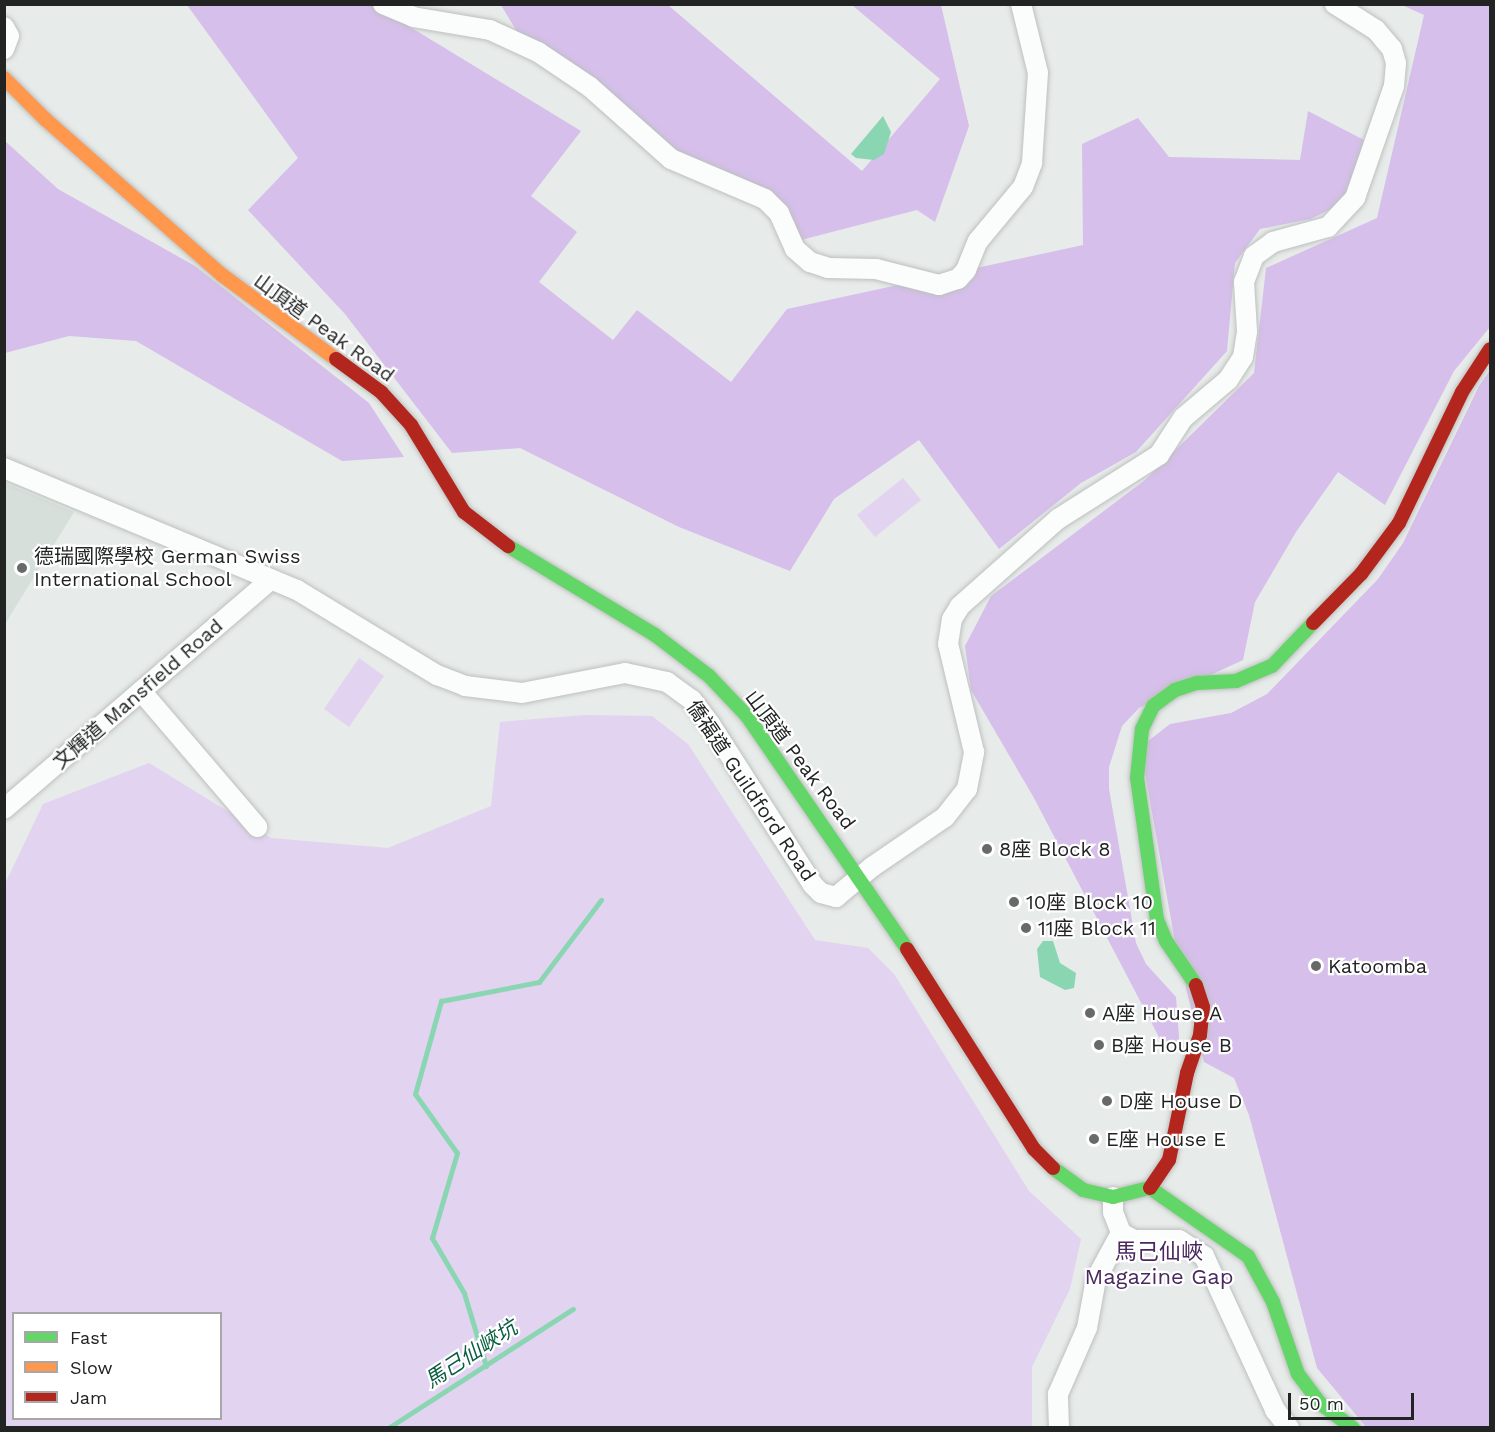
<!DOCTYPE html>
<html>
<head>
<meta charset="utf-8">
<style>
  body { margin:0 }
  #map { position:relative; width:1495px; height:1432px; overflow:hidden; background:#e7ebe9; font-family:"Work Sans","Noto Sans TC",sans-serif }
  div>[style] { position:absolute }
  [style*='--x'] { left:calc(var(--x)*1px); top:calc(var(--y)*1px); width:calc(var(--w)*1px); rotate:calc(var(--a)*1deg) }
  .built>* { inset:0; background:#d6dfd9 }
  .green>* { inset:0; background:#e2d3f1 }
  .forest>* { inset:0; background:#d6bfeb }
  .water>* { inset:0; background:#8bd6b2 }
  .stream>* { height:5px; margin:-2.5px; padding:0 2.5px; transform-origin:2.5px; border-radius:2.5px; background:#8bd6b2 }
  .roads { filter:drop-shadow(0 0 2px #bdc0bf) drop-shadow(0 0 2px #bdc0bf) }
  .street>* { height:20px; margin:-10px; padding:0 10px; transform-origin:10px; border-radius:10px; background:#fbfcfc }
  .fast>* { height:14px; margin:-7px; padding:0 7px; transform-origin:7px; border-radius:7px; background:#63d668 }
  .slow>* { height:14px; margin:-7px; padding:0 7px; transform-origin:7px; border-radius:7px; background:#ff974d }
  .jam>* { height:14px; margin:-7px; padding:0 7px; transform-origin:7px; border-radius:7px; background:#b3261e }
  .dots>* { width:16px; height:16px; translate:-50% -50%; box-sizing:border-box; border:3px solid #fff; border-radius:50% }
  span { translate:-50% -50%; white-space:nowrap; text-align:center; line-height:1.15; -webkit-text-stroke:4.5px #fff; paint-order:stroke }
  .street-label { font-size:20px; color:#222423 }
  .poi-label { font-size:20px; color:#222423 }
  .left { translate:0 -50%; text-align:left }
  .water-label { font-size:21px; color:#075d3d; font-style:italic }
  .quarter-label { font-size:22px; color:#492860 }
  .frame { position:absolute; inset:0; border:6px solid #222423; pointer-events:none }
  .legend { position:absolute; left:12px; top:1312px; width:210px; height:108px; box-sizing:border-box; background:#fff; border:2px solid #a7a7a7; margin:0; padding:8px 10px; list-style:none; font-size:18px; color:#222423 }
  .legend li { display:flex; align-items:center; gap:12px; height:30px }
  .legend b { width:30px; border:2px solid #a7a7a7 }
  .scale { position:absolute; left:1288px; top:1393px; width:126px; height:27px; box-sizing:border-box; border:3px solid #222423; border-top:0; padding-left:8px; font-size:18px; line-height:21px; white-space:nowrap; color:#222423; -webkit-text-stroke:4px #fff; paint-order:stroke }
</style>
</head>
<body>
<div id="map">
  <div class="built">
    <i style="clip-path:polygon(5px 483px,74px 512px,5px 624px)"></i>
  </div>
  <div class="green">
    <i style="clip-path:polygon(903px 478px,921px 500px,875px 537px,857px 515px)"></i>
    <i style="clip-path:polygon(359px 658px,384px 676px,349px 727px,324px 709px)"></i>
    <i style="clip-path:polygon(evenodd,585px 715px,652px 716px,688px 744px,815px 940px,868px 948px,894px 974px,1029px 1191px,1081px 1239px,1070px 1289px,1032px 1367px,1032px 1427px,5px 1428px,4px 886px,43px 804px,149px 763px,271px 838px,388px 848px,491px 806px,500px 722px,585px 715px,14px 1314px,220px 1314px,220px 1418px,14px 1418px,14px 1314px)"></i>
  </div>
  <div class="forest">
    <i style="clip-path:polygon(187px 5px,374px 5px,581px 131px,531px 196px,577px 232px,539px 282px,613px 340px,637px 310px,731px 382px,787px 309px,1083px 245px,1082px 144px,1138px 118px,1169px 157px,1300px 160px,1308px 111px,1364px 140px,1347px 201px,1311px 219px,1260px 229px,1235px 263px,1227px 351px,1136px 452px,1081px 483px,999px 549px,919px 440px,834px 499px,790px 571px,679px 527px,520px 448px,452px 453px,345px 314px,248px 210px,298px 158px)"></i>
    <i style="clip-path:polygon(501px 5px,668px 5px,862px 171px,940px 79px,852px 5px,941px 5px,969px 126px,935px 222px,917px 210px,797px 241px,782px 207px,686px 160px,519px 35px)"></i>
    <i style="clip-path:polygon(1402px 5px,1490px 5px,1490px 327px,1454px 371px,1385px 505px,1338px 472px,1296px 532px,1255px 602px,1243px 660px,1139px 708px,1122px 726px,1109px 767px,1109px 789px,1136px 943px,1146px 964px,1176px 997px,1180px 1050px,1160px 1039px,1034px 798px,971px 690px,965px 646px,991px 596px,1145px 480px,1254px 373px,1266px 268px,1377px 218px,1424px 15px)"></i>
    <i style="clip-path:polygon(5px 141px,58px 189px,195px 266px,369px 403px,404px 457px,342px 461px,136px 341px,69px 336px,5px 353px)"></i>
    <i style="clip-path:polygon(1490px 370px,1490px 1427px,1366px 1427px,1317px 1368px,1249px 1115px,1234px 1078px,1204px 1062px,1175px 942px,1145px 773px,1147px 742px,1170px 724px,1231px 713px,1267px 694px,1378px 579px,1403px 543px,1479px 386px)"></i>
  </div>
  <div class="water">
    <i style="clip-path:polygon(883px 116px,891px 132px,884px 154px,874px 160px,856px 158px,851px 154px)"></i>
    <i style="clip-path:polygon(1043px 941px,1053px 941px,1060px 963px,1076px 973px,1074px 988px,1065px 990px,1040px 977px,1037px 949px)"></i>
  </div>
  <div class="stream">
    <i style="--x:486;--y:1366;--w:76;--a:-106.8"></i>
    <i style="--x:464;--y:1293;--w:64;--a:-120.2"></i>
    <i style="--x:432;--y:1238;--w:89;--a:-73.6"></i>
    <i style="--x:457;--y:1153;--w:72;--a:-125.4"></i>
    <i style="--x:415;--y:1094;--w:97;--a:-74.4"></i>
    <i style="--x:441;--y:1001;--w:100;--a:-11"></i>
    <i style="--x:539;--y:982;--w:103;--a:-52.9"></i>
    <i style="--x:388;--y:1428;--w:220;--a:-32.8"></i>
  </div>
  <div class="roads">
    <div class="street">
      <i style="--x:383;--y:4;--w:33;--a:23"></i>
      <i style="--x:413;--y:17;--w:78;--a:9.6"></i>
      <i style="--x:490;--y:30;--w:53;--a:24.6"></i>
      <i style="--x:538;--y:52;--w:63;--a:33.9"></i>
      <i style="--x:590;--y:87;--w:108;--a:41.6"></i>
      <i style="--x:671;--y:159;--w:102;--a:23.1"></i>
      <i style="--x:765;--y:199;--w:20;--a:45"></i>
      <i style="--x:779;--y:213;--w:39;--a:66"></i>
      <i style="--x:795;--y:249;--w:20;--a:41"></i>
      <i style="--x:810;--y:262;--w:19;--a:18"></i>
      <i style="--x:828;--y:268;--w:48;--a:1.2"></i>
      <i style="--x:876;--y:269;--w:65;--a:14.3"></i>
      <i style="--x:939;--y:285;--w:20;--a:-18"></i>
      <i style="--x:958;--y:279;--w:12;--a:-48"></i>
      <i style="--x:966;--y:270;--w:31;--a:-68"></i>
      <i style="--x:978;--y:241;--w:70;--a:-50.2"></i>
      <i style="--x:1023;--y:187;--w:26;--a:-69"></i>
      <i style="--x:1032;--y:163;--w:90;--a:-86.2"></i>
      <i style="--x:1038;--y:73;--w:71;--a:-103.8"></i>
      <i style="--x:4;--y:27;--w:10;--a:61"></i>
      <i style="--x:9;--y:36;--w:14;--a:111"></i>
      <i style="--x:4;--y:468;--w:317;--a:22.6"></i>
      <i style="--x:297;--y:590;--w:164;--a:31.3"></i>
      <i style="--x:437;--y:675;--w:30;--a:21"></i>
      <i style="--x:465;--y:686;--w:57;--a:7"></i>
      <i style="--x:522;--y:693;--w:105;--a:-11"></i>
      <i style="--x:625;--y:673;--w:43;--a:12.1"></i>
      <i style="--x:667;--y:682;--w:31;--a:36"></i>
      <i style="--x:692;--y:700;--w:30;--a:53"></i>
      <i style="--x:710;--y:724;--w:191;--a:57.4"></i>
      <i style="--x:813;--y:885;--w:11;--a:45"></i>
      <i style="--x:821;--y:893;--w:16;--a:15"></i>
      <i style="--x:836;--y:897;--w:47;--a:-39.8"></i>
      <i style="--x:872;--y:867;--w:88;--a:-34.4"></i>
      <i style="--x:945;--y:817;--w:36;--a:-52"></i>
      <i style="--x:967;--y:789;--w:38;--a:-79"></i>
      <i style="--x:974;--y:752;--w:111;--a:-103.5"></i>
      <i style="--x:948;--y:644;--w:25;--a:-81"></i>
      <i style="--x:952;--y:619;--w:15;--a:-58"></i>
      <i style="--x:960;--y:606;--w:131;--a:-41.6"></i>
      <i style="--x:1058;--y:519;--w:120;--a:-32.4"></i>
      <i style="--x:1159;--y:455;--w:44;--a:-57"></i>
      <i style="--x:1183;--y:418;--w:59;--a:-40.2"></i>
      <i style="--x:1228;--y:380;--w:27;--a:-57"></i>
      <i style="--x:1243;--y:357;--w:26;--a:-81"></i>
      <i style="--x:1247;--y:331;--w:49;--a:-93.5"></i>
      <i style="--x:1244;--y:282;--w:28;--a:-69"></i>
      <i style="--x:1254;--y:256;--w:24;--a:-36"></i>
      <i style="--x:1273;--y:242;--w:57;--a:-15.3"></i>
      <i style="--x:1328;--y:227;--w:40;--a:-47"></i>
      <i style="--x:1355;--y:198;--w:119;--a:-70.8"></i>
      <i style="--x:1394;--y:86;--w:23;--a:-85"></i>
      <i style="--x:1396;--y:63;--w:15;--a:-106"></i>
      <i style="--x:1392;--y:49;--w:25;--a:-130"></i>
      <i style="--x:1376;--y:30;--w:49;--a:-147.6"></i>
      <i style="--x:141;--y:691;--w:179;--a:49.5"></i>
      <i style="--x:4;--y:809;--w:352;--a:-40.7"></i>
      <i style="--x:1113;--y:1197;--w:15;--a:90"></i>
      <i style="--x:1113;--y:1212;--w:22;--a:69"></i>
      <i style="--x:1121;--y:1233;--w:15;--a:28"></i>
      <i style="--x:1134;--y:1240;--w:45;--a:0"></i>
      <i style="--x:1179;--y:1240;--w:30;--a:33"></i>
      <i style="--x:1204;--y:1256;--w:170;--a:65.2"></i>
      <i style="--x:1275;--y:1410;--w:23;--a:52"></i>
      <i style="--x:1059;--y:1428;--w:34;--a:-92"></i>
      <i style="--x:1058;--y:1394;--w:72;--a:-66.3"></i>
      <i style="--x:1087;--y:1328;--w:50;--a:-79.6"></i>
      <i style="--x:1096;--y:1279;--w:52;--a:-61.5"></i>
    </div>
    <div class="fast">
      <i style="--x:508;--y:546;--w:172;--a:31.2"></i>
      <i style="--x:655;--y:635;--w:68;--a:37.2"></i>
      <i style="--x:709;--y:676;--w:55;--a:46.5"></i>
      <i style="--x:747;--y:716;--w:283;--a:55.5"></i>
      <i style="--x:1196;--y:985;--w:53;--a:-124.3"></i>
      <i style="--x:1166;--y:941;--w:23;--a:-113"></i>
      <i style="--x:1157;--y:920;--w:143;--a:-98"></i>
      <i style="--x:1137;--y:778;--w:49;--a:-84.2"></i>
      <i style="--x:1142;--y:729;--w:25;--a:-64"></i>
      <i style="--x:1153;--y:706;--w:27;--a:-36"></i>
      <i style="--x:1175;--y:690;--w:23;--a:-18"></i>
      <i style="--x:1197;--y:683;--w:39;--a:-3"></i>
      <i style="--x:1236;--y:681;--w:39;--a:-23"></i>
      <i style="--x:1272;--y:666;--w:59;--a:-46.4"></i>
      <i style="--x:1053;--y:1168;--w:37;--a:36"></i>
      <i style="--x:1083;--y:1190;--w:31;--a:13"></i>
      <i style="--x:1113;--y:1197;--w:38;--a:-14"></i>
      <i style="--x:1150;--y:1188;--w:119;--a:34.8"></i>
      <i style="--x:1248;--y:1256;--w:52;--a:61.5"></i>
      <i style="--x:1273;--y:1302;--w:76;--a:70.9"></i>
      <i style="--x:1298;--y:1374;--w:38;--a:53"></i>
      <i style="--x:1321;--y:1404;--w:40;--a:37"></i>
    </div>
    <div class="slow">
      <i style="--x:4;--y:78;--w:59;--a:45"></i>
      <i style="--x:46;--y:120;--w:235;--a:41.4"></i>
      <i style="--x:222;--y:275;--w:142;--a:36.4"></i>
    </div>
    <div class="jam">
      <i style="--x:336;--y:359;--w:56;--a:36.3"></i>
      <i style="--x:381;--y:392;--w:45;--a:47.7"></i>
      <i style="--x:411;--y:425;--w:102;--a:58.7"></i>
      <i style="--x:464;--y:512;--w:56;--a:37.7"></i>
      <i style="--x:1313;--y:623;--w:69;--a:-45.6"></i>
      <i style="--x:1361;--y:574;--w:64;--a:-53.3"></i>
      <i style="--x:1399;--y:523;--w:145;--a:-64.3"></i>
      <i style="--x:1462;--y:392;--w:51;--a:-56.9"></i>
      <i style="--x:907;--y:949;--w:237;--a:57.6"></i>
      <i style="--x:1034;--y:1149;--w:27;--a:45"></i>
      <i style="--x:1150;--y:1188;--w:34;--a:-56"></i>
      <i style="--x:1169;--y:1160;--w:89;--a:-78.3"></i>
      <i style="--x:1187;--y:1073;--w:40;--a:-71.1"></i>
      <i style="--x:1200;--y:1035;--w:28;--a:-84"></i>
      <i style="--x:1203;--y:1007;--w:23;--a:-108"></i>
    </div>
  </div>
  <div class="dots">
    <i style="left:22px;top:568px;background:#676a68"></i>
    <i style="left:987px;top:849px;background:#676a68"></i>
    <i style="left:1014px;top:902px;background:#676a68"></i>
    <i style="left:1026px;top:928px;background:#676a68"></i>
    <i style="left:1316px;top:966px;background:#676a68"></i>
    <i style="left:1090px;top:1013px;background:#676a68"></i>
    <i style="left:1099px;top:1045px;background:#676a68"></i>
    <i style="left:1107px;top:1101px;background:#676a68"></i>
    <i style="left:1094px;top:1139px;background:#676a68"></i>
  </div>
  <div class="street-label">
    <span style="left:324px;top:328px;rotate:36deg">山頂道 Peak Road</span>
    <span style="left:138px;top:694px;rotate:-41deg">文輝道 Mansfield Road</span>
    <span style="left:800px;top:760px;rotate:53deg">山頂道 Peak Road</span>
    <span style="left:751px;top:791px;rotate:56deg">僑福道 Guildford Road</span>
  </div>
  <div class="poi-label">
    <span class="left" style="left:34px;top:568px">德瑞國際學校 German Swiss<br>International School</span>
    <span class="left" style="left:999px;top:849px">8座 Block 8</span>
    <span class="left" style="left:1026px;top:902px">10座 Block 10</span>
    <span class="left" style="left:1038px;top:928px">11座 Block 11</span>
    <span class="left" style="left:1328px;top:966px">Katoomba</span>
    <span class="left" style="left:1102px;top:1013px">A座 House A</span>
    <span class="left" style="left:1111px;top:1045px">B座 House B</span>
    <span class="left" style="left:1119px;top:1101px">D座 House D</span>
    <span class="left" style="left:1106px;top:1139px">E座 House E</span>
  </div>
  <div class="water-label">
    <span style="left:471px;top:1354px;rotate:-33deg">馬己仙峽坑</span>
  </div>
  <div class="quarter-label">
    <span style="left:1159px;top:1264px">馬己仙峽<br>Magazine Gap</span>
  </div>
  <div class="frame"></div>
  <ul class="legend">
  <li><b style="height:8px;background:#63d668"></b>Fast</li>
  <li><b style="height:8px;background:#ff974d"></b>Slow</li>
  <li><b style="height:8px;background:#b3261e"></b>Jam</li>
  </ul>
  <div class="scale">50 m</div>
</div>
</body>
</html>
